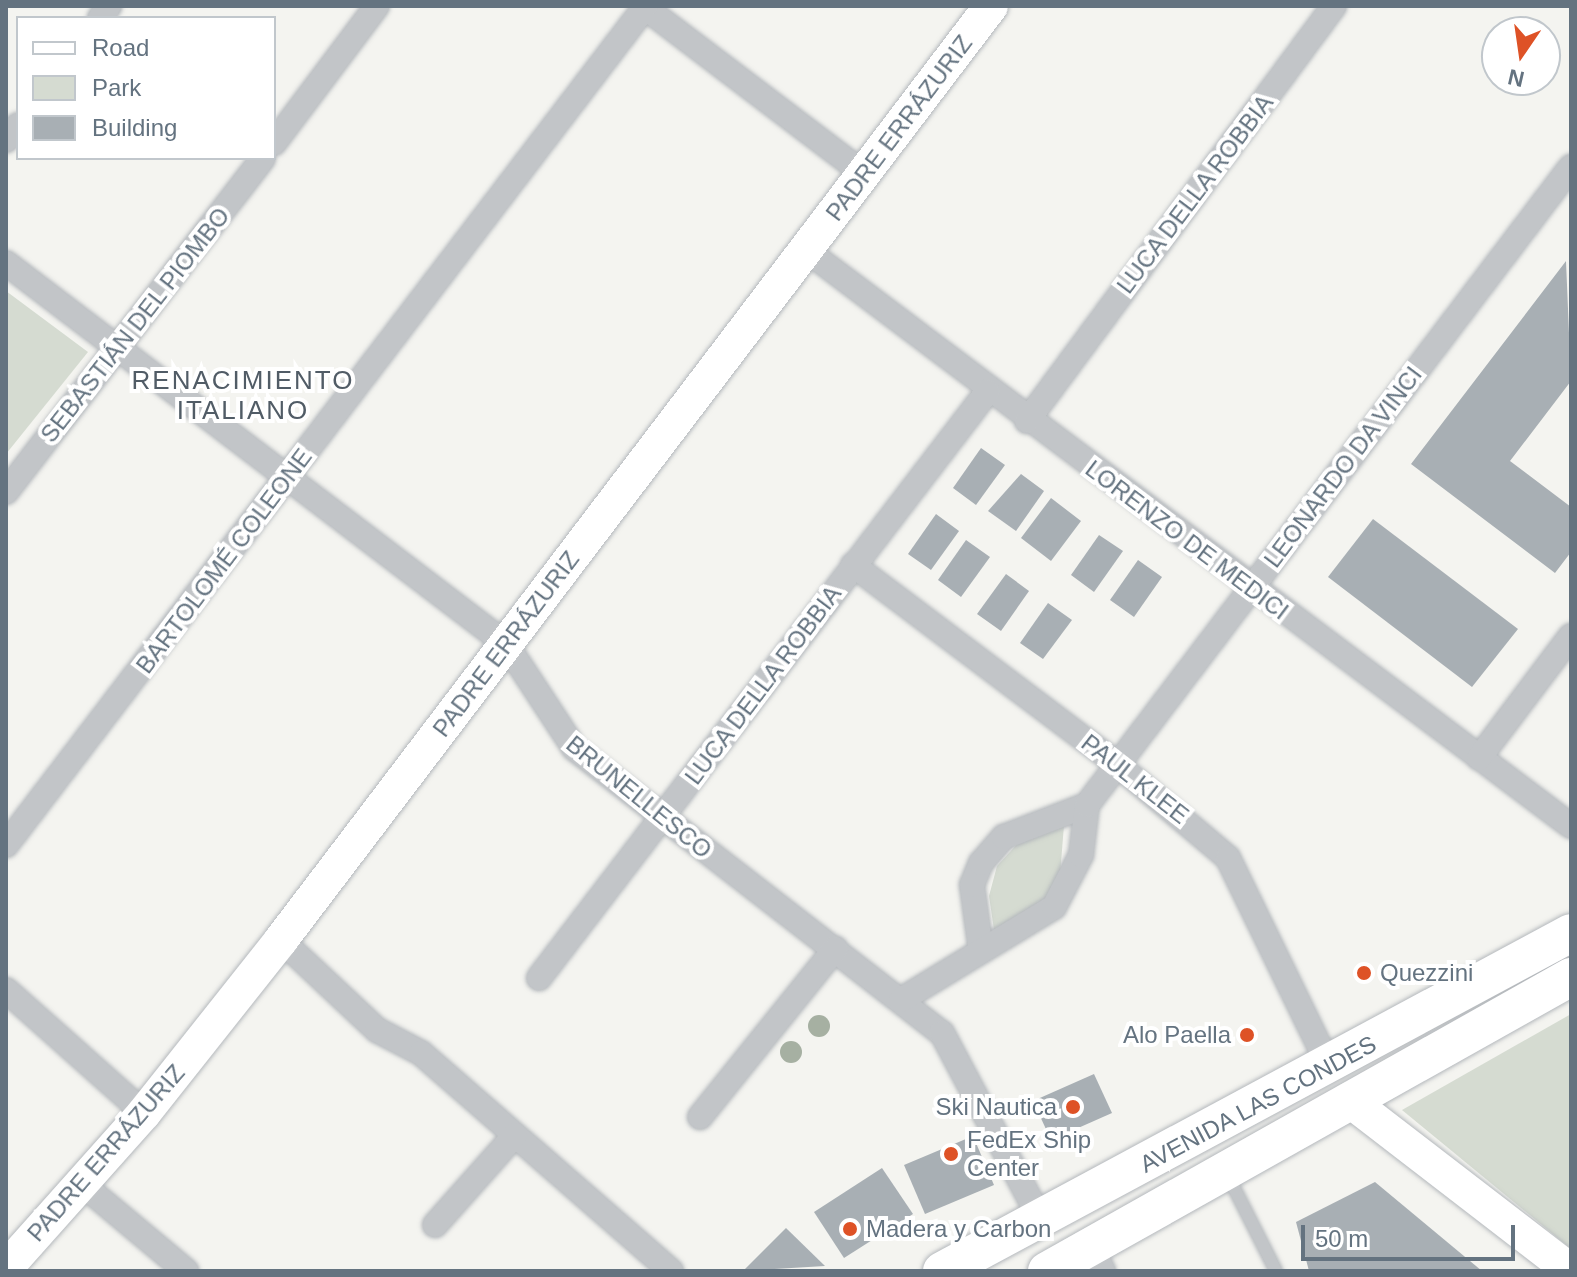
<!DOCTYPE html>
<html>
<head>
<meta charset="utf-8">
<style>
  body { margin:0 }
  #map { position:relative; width:1577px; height:1277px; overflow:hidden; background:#f4f4f0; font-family:Arial,sans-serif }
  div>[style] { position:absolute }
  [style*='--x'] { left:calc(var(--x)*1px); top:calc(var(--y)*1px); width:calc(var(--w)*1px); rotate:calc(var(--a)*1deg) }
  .green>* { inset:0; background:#d5dbd1 }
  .building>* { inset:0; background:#a8afb4 }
  .roads { filter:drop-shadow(0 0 2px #b4b8bc) drop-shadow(0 0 2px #b4b8bc) }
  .lane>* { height:12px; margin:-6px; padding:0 6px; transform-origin:6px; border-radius:6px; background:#c2c5c8 }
  .street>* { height:24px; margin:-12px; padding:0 12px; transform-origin:12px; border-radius:12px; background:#c2c5c8 }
  .secondary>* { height:34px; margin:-17px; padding:0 17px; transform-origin:17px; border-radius:17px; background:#fff }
  .primary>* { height:38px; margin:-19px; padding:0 19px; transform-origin:19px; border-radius:19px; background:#fff }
  .trees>* { width:22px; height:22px; margin:-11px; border-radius:50%; background:#a6b0a2 }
  .dots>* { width:22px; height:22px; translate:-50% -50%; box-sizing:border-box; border:4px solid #fff; border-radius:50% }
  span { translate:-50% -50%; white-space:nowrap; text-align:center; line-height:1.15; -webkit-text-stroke:8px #fff; paint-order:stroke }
  .street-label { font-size:24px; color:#647380 }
  .poi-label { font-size:24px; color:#647380 }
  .left { translate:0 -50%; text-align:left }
  .right { translate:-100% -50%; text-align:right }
  .neighbourhood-label { font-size:26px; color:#515c66; letter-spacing:2px }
  .frame { position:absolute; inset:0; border:8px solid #647380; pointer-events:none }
  .legend { position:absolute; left:16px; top:16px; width:260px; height:144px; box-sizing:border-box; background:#fff; border:2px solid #c1c7cc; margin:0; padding:10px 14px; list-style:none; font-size:24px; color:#647380 }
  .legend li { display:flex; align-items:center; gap:16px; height:40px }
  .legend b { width:40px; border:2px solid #c1c7cc }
  .north { position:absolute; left:1481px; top:16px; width:80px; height:80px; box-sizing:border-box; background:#fff; border:2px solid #c1c7cc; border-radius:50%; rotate:193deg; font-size:22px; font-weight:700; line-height:32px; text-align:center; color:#647380 }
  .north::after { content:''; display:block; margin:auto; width:28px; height:36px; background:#de5226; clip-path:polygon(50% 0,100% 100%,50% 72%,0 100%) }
  .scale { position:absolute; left:1301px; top:1225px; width:214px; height:36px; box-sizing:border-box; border:4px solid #647380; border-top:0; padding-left:10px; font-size:24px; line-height:28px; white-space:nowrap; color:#647380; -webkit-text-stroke:6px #fff; paint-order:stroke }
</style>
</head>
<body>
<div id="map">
  <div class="green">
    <i style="clip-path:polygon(6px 291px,88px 352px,6px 454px)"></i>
    <i style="clip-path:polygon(1064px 825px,1060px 875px,1050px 896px,994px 930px,989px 896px,997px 866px,1021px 840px)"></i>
    <i style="clip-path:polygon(1571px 1014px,1571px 1249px,1402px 1110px)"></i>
  </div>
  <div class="building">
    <i style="clip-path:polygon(1566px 261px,1571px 381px,1510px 461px,1571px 507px,1571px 552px,1555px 573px,1411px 464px)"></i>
    <i style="clip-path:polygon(981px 448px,1005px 465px,976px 505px,953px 488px)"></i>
    <i style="clip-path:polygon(1021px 474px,1044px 491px,1016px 531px,988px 511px)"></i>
    <i style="clip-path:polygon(1051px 498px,1081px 521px,1051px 561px,1021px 538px)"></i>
    <i style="clip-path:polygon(936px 514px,959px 531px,931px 570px,908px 554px)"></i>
    <i style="clip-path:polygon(1373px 519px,1518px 629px,1472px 687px,1328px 577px)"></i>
    <i style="clip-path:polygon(1099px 535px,1123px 551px,1094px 592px,1071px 575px)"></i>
    <i style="clip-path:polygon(966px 540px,990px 557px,961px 597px,938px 580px)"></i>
    <i style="clip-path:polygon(1138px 560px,1162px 577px,1134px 617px,1110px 600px)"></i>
    <i style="clip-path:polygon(1006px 574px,1029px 591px,1001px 631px,977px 614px)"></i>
    <i style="clip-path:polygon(1048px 603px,1072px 620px,1043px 659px,1020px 643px)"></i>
    <i style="clip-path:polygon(1094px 1074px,1112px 1113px,1051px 1140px,1033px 1101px)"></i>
    <i style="clip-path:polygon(973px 1136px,994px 1185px,925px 1214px,904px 1165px)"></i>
    <i style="clip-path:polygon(882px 1168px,913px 1214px,844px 1258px,814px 1212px)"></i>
    <i style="clip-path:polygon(1375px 1182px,1482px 1271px,1309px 1271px,1296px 1222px)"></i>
    <i style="clip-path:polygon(786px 1228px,825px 1266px,743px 1271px)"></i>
  </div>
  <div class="roads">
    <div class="lane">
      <i style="--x:1227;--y:1174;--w:109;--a:63.2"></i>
    </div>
    <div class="street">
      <i style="--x:643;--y:6;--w:276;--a:37.2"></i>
      <i style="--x:100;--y:18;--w:15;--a:-53"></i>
      <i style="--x:6;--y:140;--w:19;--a:-51"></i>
      <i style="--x:274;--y:143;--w:171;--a:-53.1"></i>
      <i style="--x:806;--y:250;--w:958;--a:36.98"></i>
      <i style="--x:6;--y:263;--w:629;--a:37.31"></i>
      <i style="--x:506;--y:644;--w:124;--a:56.8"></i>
      <i style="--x:574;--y:748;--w:465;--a:37.8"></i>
      <i style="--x:942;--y:1033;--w:212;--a:62.1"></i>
      <i style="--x:1027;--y:421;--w:516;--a:-53.51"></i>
      <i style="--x:6;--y:492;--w:421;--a:-52.4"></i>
      <i style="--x:853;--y:565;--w:332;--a:37"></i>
      <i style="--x:1118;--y:765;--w:144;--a:40.2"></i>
      <i style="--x:1228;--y:858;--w:231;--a:64.1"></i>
      <i style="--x:1479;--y:758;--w:153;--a:-53"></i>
      <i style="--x:6;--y:845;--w:1054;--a:-52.67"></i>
      <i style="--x:281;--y:940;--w:132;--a:43.2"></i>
      <i style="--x:377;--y:1030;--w:50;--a:27.6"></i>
      <i style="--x:421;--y:1053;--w:332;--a:41.1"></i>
      <i style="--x:981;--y:951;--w:67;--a:-97.8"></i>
      <i style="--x:972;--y:885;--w:24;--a:-68"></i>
      <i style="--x:981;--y:863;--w:35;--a:-49"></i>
      <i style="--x:1004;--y:837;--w:89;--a:-21.1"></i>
      <i style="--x:539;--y:978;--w:738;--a:-52.6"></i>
      <i style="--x:6;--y:990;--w:185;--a:41.7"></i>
      <i style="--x:901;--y:1000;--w:179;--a:-31.3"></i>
      <i style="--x:1054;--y:907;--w:59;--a:-62.6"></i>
      <i style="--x:1081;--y:855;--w:50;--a:-83.2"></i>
      <i style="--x:1087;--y:805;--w:801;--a:-52.82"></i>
      <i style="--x:700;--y:1117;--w:216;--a:-51.2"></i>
      <i style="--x:82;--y:1184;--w:136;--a:39.9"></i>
      <i style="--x:435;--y:1225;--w:120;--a:-48.4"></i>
      <i style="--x:1091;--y:1249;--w:25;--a:61"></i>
    </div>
    <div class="secondary">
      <i style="--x:1349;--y:1100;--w:280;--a:37.6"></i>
      <i style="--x:6;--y:1268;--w:208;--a:-48.3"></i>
      <i style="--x:144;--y:1113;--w:221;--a:-51.6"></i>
      <i style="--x:281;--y:940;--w:1173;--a:-52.76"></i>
    </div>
    <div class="primary">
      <i style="--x:942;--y:1271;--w:714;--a:-28.25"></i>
      <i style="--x:1047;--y:1271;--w:601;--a:-29.3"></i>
    </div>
  </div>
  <div class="trees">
    <i style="left:819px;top:1026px"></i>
    <i style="left:791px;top:1052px"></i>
  </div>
  <div class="dots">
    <i style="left:1364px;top:973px;background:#de5226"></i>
    <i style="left:1247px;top:1035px;background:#de5226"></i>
    <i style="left:1073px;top:1107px;background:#de5226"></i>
    <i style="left:951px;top:1154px;background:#de5226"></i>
    <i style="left:850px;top:1229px;background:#de5226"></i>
  </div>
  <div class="street-label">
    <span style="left:899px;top:128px;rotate:-53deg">PADRE ERRÁZURIZ</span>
    <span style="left:1195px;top:194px;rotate:-53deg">LUCA DELLA ROBBIA</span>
    <span style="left:135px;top:325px;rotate:-52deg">SEBASTIÁN DEL PIOMBO</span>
    <span style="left:1343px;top:467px;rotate:-53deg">LEONARDO DA VINCI</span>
    <span style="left:1187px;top:540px;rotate:37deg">LORENZO DE MEDICI</span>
    <span style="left:224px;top:561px;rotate:-53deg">BARTOLOMÉ COLEONE</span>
    <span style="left:506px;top:644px;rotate:-53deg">PADRE ERRÁZURIZ</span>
    <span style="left:763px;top:685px;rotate:-53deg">LUCA DELLA ROBBIA</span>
    <span style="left:1135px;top:779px;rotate:38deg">PAUL KLEE</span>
    <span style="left:639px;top:797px;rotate:39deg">BRUNELLESCO</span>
    <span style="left:1258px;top:1104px;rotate:-28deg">AVENIDA LAS CONDES</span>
    <span style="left:106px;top:1153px;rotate:-49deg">PADRE ERRÁZURIZ</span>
  </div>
  <div class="poi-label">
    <span class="left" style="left:1380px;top:973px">Quezzini</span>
    <span class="right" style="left:1231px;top:1035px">Alo Paella</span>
    <span class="right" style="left:1057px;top:1107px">Ski Nautica</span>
    <span class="left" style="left:967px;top:1154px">FedEx Ship<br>Center</span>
    <span class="left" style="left:866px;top:1229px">Madera y Carbon</span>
  </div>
  <div class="neighbourhood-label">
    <span style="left:243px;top:396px">RENACIMIENTO<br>ITALIANO</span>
  </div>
  <div class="frame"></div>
  <ul class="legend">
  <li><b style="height:10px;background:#fff"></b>Road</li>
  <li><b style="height:22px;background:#d5dbd1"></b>Park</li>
  <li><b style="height:22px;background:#a8afb4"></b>Building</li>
  </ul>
  <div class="north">N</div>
  <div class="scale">50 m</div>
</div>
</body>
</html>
